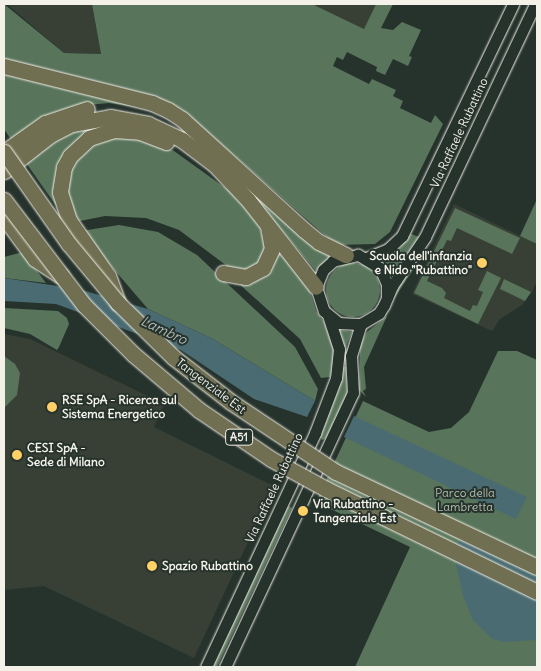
<!DOCTYPE html>
<html>
<head>
<meta charset="utf-8">
<style>
  body { margin:0 }
  #map { position:relative; width:541px; height:671px; overflow:hidden; background:#26332d; font-family:Delius,sans-serif }
  div>[style] { position:absolute }
  [style*='--x'] { left:calc(var(--x)*1px); top:calc(var(--y)*1px); width:calc(var(--w)*1px); rotate:calc(var(--a)*1deg) }
  .built>* { inset:0; background:#384036 }
  .green>* { inset:0; background:#58745b }
  .round { border-radius:50% }
  .water>* { inset:0; background:#4a6b71 }
  .roads { filter:drop-shadow(0 0 1px #f4f1e8) drop-shadow(0 0 1px #f4f1e8) }
  .secondary>* { height:11px; margin:-5.5px; padding:0 5.5px; transform-origin:5.5px; border-radius:5.5px; background:#26332d }
  .highway>* { height:15px; margin:-7.5px; padding:0 7.5px; transform-origin:7.5px; border-radius:7.5px; background:#716f52 }
  .bridges { filter:drop-shadow(0 0 1px #f4f1e8) drop-shadow(0 0 1px #f4f1e8) }
  .highway-bridge>* { height:15px; margin:-7.5px; padding:0 7.5px; transform-origin:7.5px; border-radius:7.5px; background:#716f52 }
  .dots>* { width:14px; height:14px; translate:-50% -50%; box-sizing:border-box; border:2px solid #26332d; border-radius:50% }
  span { translate:-50% -50%; white-space:nowrap; text-align:center; line-height:1.15; -webkit-text-stroke:4px #26332d; paint-order:stroke }
  .shield-label span { padding:1px 4px; background:#26332d; border:1px solid; border-radius:4px; -webkit-text-stroke-width:0 }
  .shield-label { font-size:11px; color:#f4f1e8; font-weight:700 }
  .street-label { font-size:12px; color:#f4f1e8 }
  .poi-label { font-size:12px; color:#f4f1e8; font-weight:700 }
  .right { translate:-100% -50%; text-align:right }
  .left { translate:0 -50%; text-align:left }
  .park-label { font-size:12px; color:#b6bfb0 }
  .water-label { font-size:14px; color:#b0bbb8; font-style:italic }
  .frame { position:absolute; inset:0; border:5px solid #f4f1e8; pointer-events:none }
</style>
</head>
<body>
<div id="map">
  <div class="built">
    <i style="clip-path:polygon(7px 4px,92px 4px,101px 54px,64px 53px)"></i>
    <i style="clip-path:polygon(312px 4px,376px 4px,364px 29px)"></i>
    <i style="clip-path:polygon(454px 204px,537px 244px,537px 281px,532px 292px,522px 305px,500px 319px,492px 331px,412px 294px)"></i>
    <i style="clip-path:polygon(4px 334px,30px 339px,164px 404px,154px 427px,274px 486px,194px 658px,44px 586px,4px 590px)"></i>
  </div>
  <div class="green">
    <i style="clip-path:polygon(4px 4px,64px 53px,101px 54px,92px 4px,312px 4px,364px 29px,376px 4px,393px 4px,381px 28px,393px 30px,402px 22px,421px 30px,409px 56px,412px 57px,408px 66px,393px 59px,385px 75px,376px 71px,377px 67px,347px 52px,343px 60px,337px 57px,333px 66px,369px 84px,372px 79px,396px 90px,393px 96px,403px 101px,400px 108px,431px 123px,435px 115px,443px 124px,390px 232px,375px 244px,336px 245px,181px 109px,126px 89px,4px 59px)"></i>
    <i style="clip-path:polygon(4px 73px,137px 104px,136px 107px,109px 103px,76px 106px,12px 141px,4px 129px)"></i>
    <i style="clip-path:polygon(112px 123px,76px 141px,57px 207px,24px 160px,79px 126px)"></i>
    <i style="clip-path:polygon(118px 133px,149px 140px,174px 151px,231px 192px,259px 224px,265px 247px,261px 261px,248px 271px,231px 269px,179px 230px,146px 218px,105px 216px,75px 222px,66px 199px,68px 169px,87px 145px)"></i>
    <i style="clip-path:polygon(228px 174px,308px 241px,330px 256px,316px 271px,269px 215px)"></i>
    <i style="clip-path:polygon(537px 199px,537px 244px,520px 236px)"></i>
    <i style="clip-path:polygon(455px 208px,520px 238px,512px 254px,457px 228px,451px 241px,447px 240px,427px 281px,442px 288px,446px 293px,444px 298px,470px 311px,473px 305px,477px 306px,483px 292px,478px 290px,487px 271px,501px 278px,478px 324px,414px 293px)"></i>
    <i style="clip-path:polygon(119px 225px,158px 232px,197px 255px,295px 347px,318px 389px,315px 401px,211px 338px,148px 309px,81px 231px)"></i>
    <i style="clip-path:polygon(411px 234px,419px 237px,391px 276px,381px 260px,398px 250px)"></i>
    <i style="clip-path:polygon(275px 244px,308px 285px,316px 311px,324px 322px,333px 345px,335px 361px,330px 377px,321px 378px,300px 339px,236px 281px,242px 281px)"></i>
    <i style="clip-path:polygon(23px 252px,46px 283px,4px 278px,4px 257px)"></i>
    <i class="round" style="left:326px;top:263px;width:54px;height:54px"></i>
    <i style="clip-path:polygon(413px 266px,414px 267px,394px 299px,401px 281px)"></i>
    <i style="clip-path:polygon(504px 279px,531px 292px,525px 301px,500px 289px)"></i>
    <i style="clip-path:polygon(4px 308px,58px 311px,67px 318px,69px 324px,59px 347px,57px 350px,30px 334px,4px 328px)"></i>
    <i style="clip-path:polygon(387px 316px,364px 367px,366px 389px,363px 391px,366px 397px,359px 390px,360px 345px,367px 332px)"></i>
    <i style="clip-path:polygon(339px 330px,352px 332px,345px 349px,343px 348px)"></i>
    <i style="clip-path:polygon(498px 351px,517px 351px,537px 360px,537px 667px,355px 667px,410px 547px,316px 502px,363px 401px,429px 432px,451px 428px,469px 412px)"></i>
    <i style="clip-path:polygon(4px 356px,15px 364px,20px 373px,17px 395px,4px 408px)"></i>
    <i style="clip-path:polygon(343px 367px,346px 367px,347px 394px,327px 438px,322px 440px,319px 435px)"></i>
    <i style="clip-path:polygon(288px 506px,292px 508px,217px 667px,212px 667px)"></i>
  </div>
  <div class="water">
    <i style="clip-path:polygon(4px 278px,78px 289px,148px 309px,211px 338px,315px 401px,307px 417px,254px 399px,181px 350px,56px 304px,4px 301px)"></i>
    <i style="clip-path:polygon(354px 416px,527px 497px,516px 519px,344px 437px)"></i>
    <i style="clip-path:polygon(465px 526px,537px 559px,537px 640px,504px 642px,492px 639px,473px 620px,463px 596px,456px 564px,457px 546px)"></i>
  </div>
  <div class="roads">
    <div class="secondary">
      <i style="--x:366;--y:258;--w:24;--a:-22"></i>
      <i style="--x:388;--y:249;--w:19;--a:-43"></i>
      <i style="--x:402;--y:236;--w:257;--a:-64.4"></i>
      <i style="--x:387;--y:297;--w:13;--a:-90"></i>
      <i style="--x:387;--y:284;--w:17;--a:-114"></i>
      <i style="--x:380;--y:268;--w:26;--a:-149"></i>
      <i style="--x:358;--y:255;--w:26;--a:167"></i>
      <i style="--x:333;--y:261;--w:13;--a:138"></i>
      <i style="--x:323;--y:270;--w:18;--a:112"></i>
      <i style="--x:316;--y:287;--w:25;--a:72"></i>
      <i style="--x:324;--y:311;--w:19;--a:39"></i>
      <i style="--x:339;--y:323;--w:22;--a:3"></i>
      <i style="--x:361;--y:324;--w:21;--a:-31"></i>
      <i style="--x:379;--y:313;--w:9;--a:-58"></i>
      <i style="--x:384;--y:305;--w:21;--a:-67"></i>
      <i style="--x:392;--y:286;--w:59;--a:-56"></i>
      <i style="--x:425;--y:237;--w:258;--a:-64.7"></i>
      <i style="--x:206;--y:667;--w:258;--a:-65"></i>
      <i style="--x:315;--y:433;--w:59;--a:-69.1"></i>
      <i style="--x:336;--y:378;--w:29;--a:-84"></i>
      <i style="--x:339;--y:349;--w:35;--a:-108"></i>
      <i style="--x:225;--y:667;--w:302;--a:-65"></i>
      <i style="--x:353;--y:393;--w:37;--a:-93"></i>
      <i style="--x:351;--y:356;--w:34;--a:-73"></i>
    </div>
    <div class="highway">
      <i style="--x:4;--y:66;--w:153;--a:14"></i>
      <i style="--x:152;--y:103;--w:17;--a:24"></i>
      <i style="--x:168;--y:110;--w:17;--a:33"></i>
      <i style="--x:182;--y:119;--w:165;--a:42.3"></i>
      <i style="--x:304;--y:230;--w:19;--a:39"></i>
      <i style="--x:319;--y:242;--w:30;--a:26"></i>
      <i style="--x:4;--y:152;--w:50;--a:-35.3"></i>
      <i style="--x:45;--y:123;--w:44;--a:-18.4"></i>
      <i style="--x:4;--y:171;--w:58;--a:-38"></i>
      <i style="--x:50;--y:135;--w:25;--a:-27"></i>
      <i style="--x:72;--y:124;--w:39;--a:-10"></i>
      <i style="--x:110;--y:117;--w:39;--a:10"></i>
      <i style="--x:148;--y:124;--w:38;--a:25"></i>
      <i style="--x:182;--y:140;--w:41;--a:37.1"></i>
      <i style="--x:215;--y:165;--w:48;--a:46.7"></i>
      <i style="--x:248;--y:200;--w:110;--a:52"></i>
      <i style="--x:4;--y:217;--w:52;--a:53.6"></i>
      <i style="--x:35;--y:259;--w:31;--a:33"></i>
      <i style="--x:223;--y:273;--w:23;--a:10"></i>
      <i style="--x:246;--y:277;--w:19;--a:-28"></i>
      <i style="--x:263;--y:268;--w:21;--a:-65"></i>
      <i style="--x:272;--y:249;--w:23;--a:-100"></i>
      <i style="--x:118;--y:303;--w:29;--a:-110"></i>
      <i style="--x:108;--y:276;--w:68;--a:-124.9"></i>
      <i style="--x:69;--y:220;--w:29;--a:-108"></i>
      <i style="--x:60;--y:192;--w:25;--a:-81"></i>
      <i style="--x:64;--y:167;--w:13;--a:-61"></i>
      <i style="--x:70;--y:156;--w:26;--a:-43"></i>
      <i style="--x:89;--y:138;--w:25;--a:-18"></i>
      <i style="--x:113;--y:130;--w:27;--a:4"></i>
      <i style="--x:140;--y:132;--w:28;--a:21"></i>
    </div>
  </div>
  <div class="bridges">
    <div class="highway-bridge">
      <i style="--x:4;--y:152;--w:113;--a:54.8"></i>
      <i style="--x:69;--y:244;--w:77;--a:50.3"></i>
      <i style="--x:118;--y:303;--w:77;--a:44.5"></i>
      <i style="--x:173;--y:357;--w:73;--a:37.8"></i>
      <i style="--x:231;--y:402;--w:126;--a:33.7"></i>
      <i style="--x:336;--y:472;--w:222;--a:25.3"></i>
      <i style="--x:4;--y:200;--w:132;--a:52.7"></i>
      <i style="--x:84;--y:305;--w:69;--a:45"></i>
      <i style="--x:133;--y:354;--w:87;--a:40.3"></i>
      <i style="--x:199;--y:410;--w:87;--a:34.2"></i>
      <i style="--x:271;--y:459;--w:63;--a:28.6"></i>
      <i style="--x:326;--y:489;--w:235;--a:26"></i>
    </div>
  </div>
  <div class="dots">
    <i style="left:482px;top:263px;background:#ffd166"></i>
    <i style="left:52px;top:407px;background:#ffd166"></i>
    <i style="left:17px;top:455px;background:#ffd166"></i>
    <i style="left:303px;top:511px;background:#ffd166"></i>
    <i style="left:152px;top:566px;background:#ffd166"></i>
  </div>
  <div class="shield-label">
    <span style="left:239px;top:437px">A51</span>
  </div>
  <div class="street-label">
    <span style="left:459px;top:133px;rotate:-65deg">Via Raffaele Rubattino</span>
    <span style="left:211px;top:386px;rotate:37deg">Tangenziale Est</span>
    <span style="left:274px;top:488px;rotate:-65deg">Via Raffaele Rubattino</span>
  </div>
  <div class="poi-label">
    <span class="right" style="left:472px;top:263px">Scuola dell'infanzia<br>e Nido "Rubattino"</span>
    <span class="left" style="left:62px;top:407px">RSE SpA - Ricerca sul<br>Sistema Energetico</span>
    <span class="left" style="left:27px;top:455px">CESI SpA -<br>Sede di Milano</span>
    <span class="left" style="left:313px;top:511px">Via Rubattino -<br>Tangenziale Est</span>
    <span class="left" style="left:162px;top:566px">Spazio Rubattino</span>
  </div>
  <div class="park-label">
    <span style="left:465px;top:500px">Parco della<br>Lambretta</span>
  </div>
  <div class="water-label">
    <span style="left:164px;top:330px;rotate:25deg">Lambro</span>
  </div>
  <div class="frame"></div>
</div>
</body>
</html>
